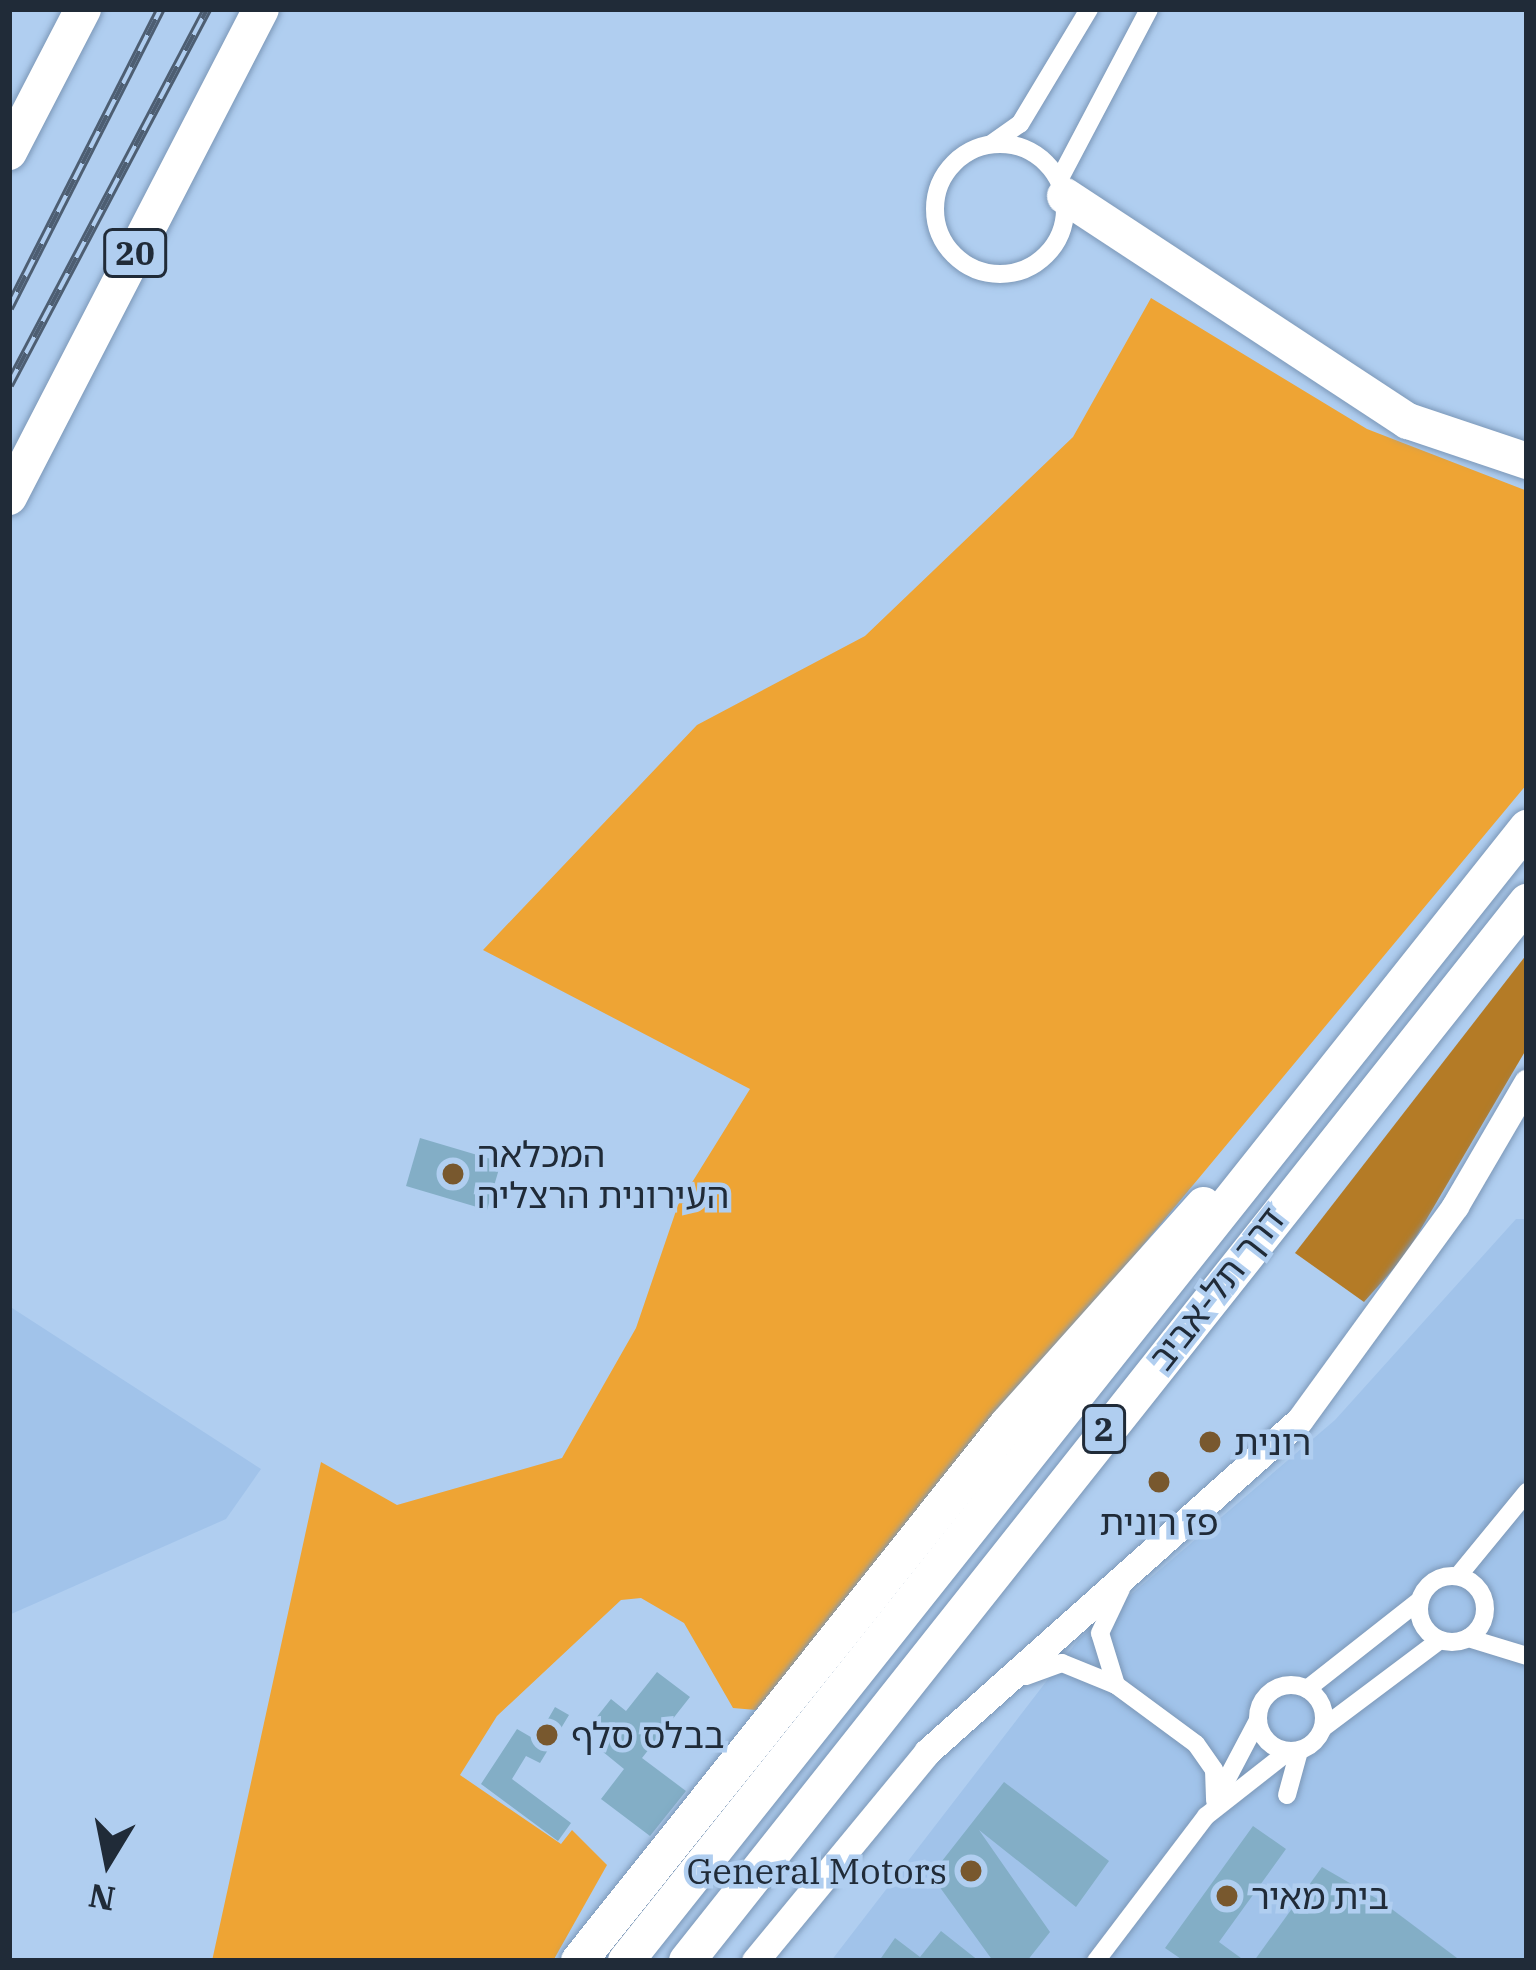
<!DOCTYPE html>
<html>
<head>
<meta charset="utf-8">
<style>
  body { margin:0 }
  #map { position:relative; width:1536px; height:1970px; overflow:hidden; background:#b0cef0; font-family:"IBM Plex Serif","Noto Sans Hebrew",serif }
  div>[style] { position:absolute }
  [style*='--x'] { left:calc(var(--x)*1px); top:calc(var(--y)*1px); width:calc(var(--w)*1px); rotate:calc(var(--a)*1deg) }
  .built>* { inset:0; background:#a1c3ea }
  .green>* { inset:0; background:#eea434 }
  .forest>* { inset:0; background:#b47b26 }
  .building>* { inset:0; background:#83aec6 }
  .roads { filter:drop-shadow(0 0 3px #7b97b7) drop-shadow(0 0 3px #7b97b7) }
  .minor>* { height:18px; margin:-9px; padding:0 9px; transform-origin:9px; border-radius:9px; background:#fff }
  .minor>.ring { margin:-9px; padding:0; box-sizing:content-box; background:none; border:18px solid #fff; border-radius:50% }
  .secondary>* { height:27px; margin:-13.5px; padding:0 13.5px; transform-origin:13.5px; border-radius:13.5px; background:#fff }
  .motorway>* { height:36px; margin:-18px; padding:0 18px; transform-origin:18px; border-radius:18px; background:#fff }
  .rail>* { height:10px; margin-top:-5px; transform-origin:0; background:repeating-linear-gradient(90deg,#b0cef0 0 18px,#4d5e72 0 36px); box-sizing:border-box; border-block:3px solid #4d5e72 }
  .dots>* { width:33px; height:33px; translate:-50% -50%; box-sizing:border-box; border:6px solid #b0cef0; border-radius:50% }
  span { translate:-50% -50%; white-space:nowrap; text-align:center; line-height:1.15; -webkit-text-stroke:9px #b0cef0; paint-order:stroke }
  .shield-label span { padding:3px 9px; background:#b0cef0; border:3px solid; border-radius:9px; -webkit-text-stroke-width:0 }
  .shield-label { font-size:33px; color:#202b38; font-weight:700 }
  .poi-label { font-size:36px; color:#202b38 }
  .left { translate:0 -50%; text-align:left }
  .right { translate:-100% -50%; text-align:right }
  .street-label { font-size:36px; color:#202b38 }
  .frame { position:absolute; inset:0; border:12px solid #202b38; pointer-events:none }
  .north { position:absolute; left:48px; top:1802px; width:120px; height:120px; -webkit-text-stroke:9px #b0cef0; paint-order:stroke; rotate:190deg; font-size:33px; font-weight:700; line-height:48px; text-align:center; color:#202b38 }
  .north::after { content:''; display:block; margin:auto; width:42px; height:54px; background:#202b38; clip-path:polygon(50% 0,100% 100%,50% 72%,0 100%) }
</style>
</head>
<body>
<div id="map">
  <div class="built">
    <i style="clip-path:polygon(1516px 1219px,1527px 1219px,1527px 1961px,831px 1961px,1079px 1639px,1335px 1420px)"></i>
    <i style="clip-path:polygon(9px 1306px,261px 1469px,226px 1519px,9px 1615px)"></i>
  </div>
  <div class="green">
    <i style="clip-path:polygon(1151px 298px,1367px 429px,1527px 491px,1527px 784px,756px 1710px,733px 1708px,684px 1623px,641px 1598px,621px 1600px,497px 1716px,460px 1775px,561px 1844px,572px 1830px,607px 1865px,553px 1961px,212px 1961px,321px 1462px,397px 1505px,562px 1458px,636px 1328px,678px 1205px,750px 1089px,483px 950px,697px 725px,865px 636px,1073px 437px)"></i>
  </div>
  <div class="forest">
    <i style="clip-path:polygon(1527px 954px,1527px 1048px,1405px 1256px,1364px 1302px,1295px 1253px)"></i>
  </div>
  <div class="building">
    <i style="clip-path:polygon(420px 1138px,501px 1162px,487px 1210px,406px 1186px)"></i>
    <i style="clip-path:polygon(657px 1672px,690px 1697px,642px 1758px,686px 1791px,650px 1836px,601px 1799px,624px 1769px,597px 1747px,607px 1734px,592px 1723px,611px 1699px,626px 1711px)"></i>
    <i style="clip-path:polygon(555px 1707px,569px 1715px,540px 1763px,526px 1756px,512px 1779px,571px 1823px,558px 1841px,481px 1784px,517px 1729px,536px 1740px)"></i>
    <i style="clip-path:polygon(1004px 1782px,1109px 1861px,1076px 1907px,979px 1830px,1050px 1932px,1027px 1961px,993px 1961px,931px 1875px)"></i>
    <i style="clip-path:polygon(1253px 1826px,1286px 1849px,1219px 1942px,1245px 1961px,1184px 1961px,1165px 1948px)"></i>
    <i style="clip-path:polygon(1322px 1867px,1381px 1901px,1461px 1961px,1254px 1961px)"></i>
    <i style="clip-path:polygon(941px 1931px,979px 1961px,879px 1961px,895px 1938px,920px 1957px)"></i>
  </div>
  <div class="roads">
    <div class="minor">
      <i class="ring" style="left:935px;top:144px;width:112px;height:112px"></i>
      <i style="--x:991;--y:144;--w:35;--a:-35"></i>
      <i style="--x:1020;--y:124;--w:134;--a:-59"></i>
      <i style="--x:1059;--y:180;--w:193;--a:-62.2"></i>
      <i class="ring" style="left:1419px;top:1576px;width:48px;height:48px"></i>
      <i style="--x:1458;--y:1576;--w:109;--a:-50.6"></i>
      <i style="--x:1468;--y:1638;--w:62;--a:17"></i>
      <i style="--x:1026;--y:1676;--w:38;--a:-20"></i>
      <i style="--x:1062;--y:1663;--w:58;--a:22.2"></i>
      <i style="--x:1116;--y:1685;--w:99;--a:36.4"></i>
      <i style="--x:1196;--y:1744;--w:32;--a:55"></i>
      <i style="--x:1214;--y:1770;--w:31;--a:88"></i>
      <i class="ring" style="left:1258px;top:1685px;width:48px;height:48px"></i>
      <i style="--x:1116;--y:1685;--w:54;--a:-107.1"></i>
      <i style="--x:1100;--y:1633;--w:49;--a:-64.5"></i>
      <i style="--x:1307;--y:1689;--w:144;--a:-38.2"></i>
      <i style="--x:1324;--y:1727;--w:145;--a:-36.9"></i>
      <i style="--x:1287;--y:1795;--w:46;--a:-74.7"></i>
      <i style="--x:1218;--y:1796;--w:86;--a:-62.2"></i>
      <i style="--x:1096;--y:1961;--w:182;--a:-52.8"></i>
      <i style="--x:1206;--y:1816;--w:105;--a:-38.1"></i>
    </div>
    <div class="secondary">
      <i style="--x:755;--y:1961;--w:271;--a:-50.5"></i>
      <i style="--x:927;--y:1752;--w:498;--a:-41.7"></i>
      <i style="--x:1299;--y:1421;--w:266;--a:-54"></i>
      <i style="--x:1455;--y:1206;--w:143;--a:-59.7"></i>
    </div>
    <div class="motorway">
      <i style="--x:9;--y:152;--w:161;--a:-62.6"></i>
      <i style="--x:1065;--y:196;--w:410;--a:33.3"></i>
      <i style="--x:1408;--y:421;--w:126;--a:18.6"></i>
      <i style="--x:9;--y:497;--w:549;--a:-62.69"></i>
      <i style="--x:579;--y:1961;--w:686;--a:-51.39"></i>
      <i style="--x:1007;--y:1425;--w:295;--a:-48.2"></i>
      <i style="--x:626;--y:1961;--w:1448;--a:-51.51"></i>
      <i style="--x:687;--y:1961;--w:1352;--a:-51.58"></i>
    </div>
  </div>
  <div class="rail">
    <i style="--x:9;--y:308;--w:335;--a:-63.1"></i>
    <i style="--x:9;--y:385;--w:425;--a:-62.2"></i>
  </div>
  <div class="dots">
    <i style="left:453px;top:1174px;background:#78582e"></i>
    <i style="left:1210px;top:1442px;background:#78582e"></i>
    <i style="left:1159px;top:1482px;background:#78582e"></i>
    <i style="left:547px;top:1735px;background:#78582e"></i>
    <i style="left:971px;top:1871px;background:#78582e"></i>
    <i style="left:1227px;top:1896px;background:#78582e"></i>
  </div>
  <div class="shield-label">
    <span style="left:135px;top:253px">20</span>
    <span style="left:1104px;top:1429px">2</span>
  </div>
  <div class="poi-label">
    <span class="left" style="left:477px;top:1174px">המכלאה<br>העירונית הרצליה</span>
    <span class="left" style="left:1234px;top:1442px">רונית</span>
    <span style="left:1159px;top:1522px">פז רונית</span>
    <span class="left" style="left:571px;top:1735px">בבלס סלף</span>
    <span class="right" style="left:947px;top:1871px">General Motors</span>
    <span class="left" style="left:1251px;top:1896px">בית מאיר</span>
  </div>
  <div class="street-label">
    <span style="left:1216px;top:1288px;rotate:-52deg">דרך תל-אביב</span>
  </div>
  <div class="frame"></div>
  <div class="north">N</div>
</div>
</body>
</html>
